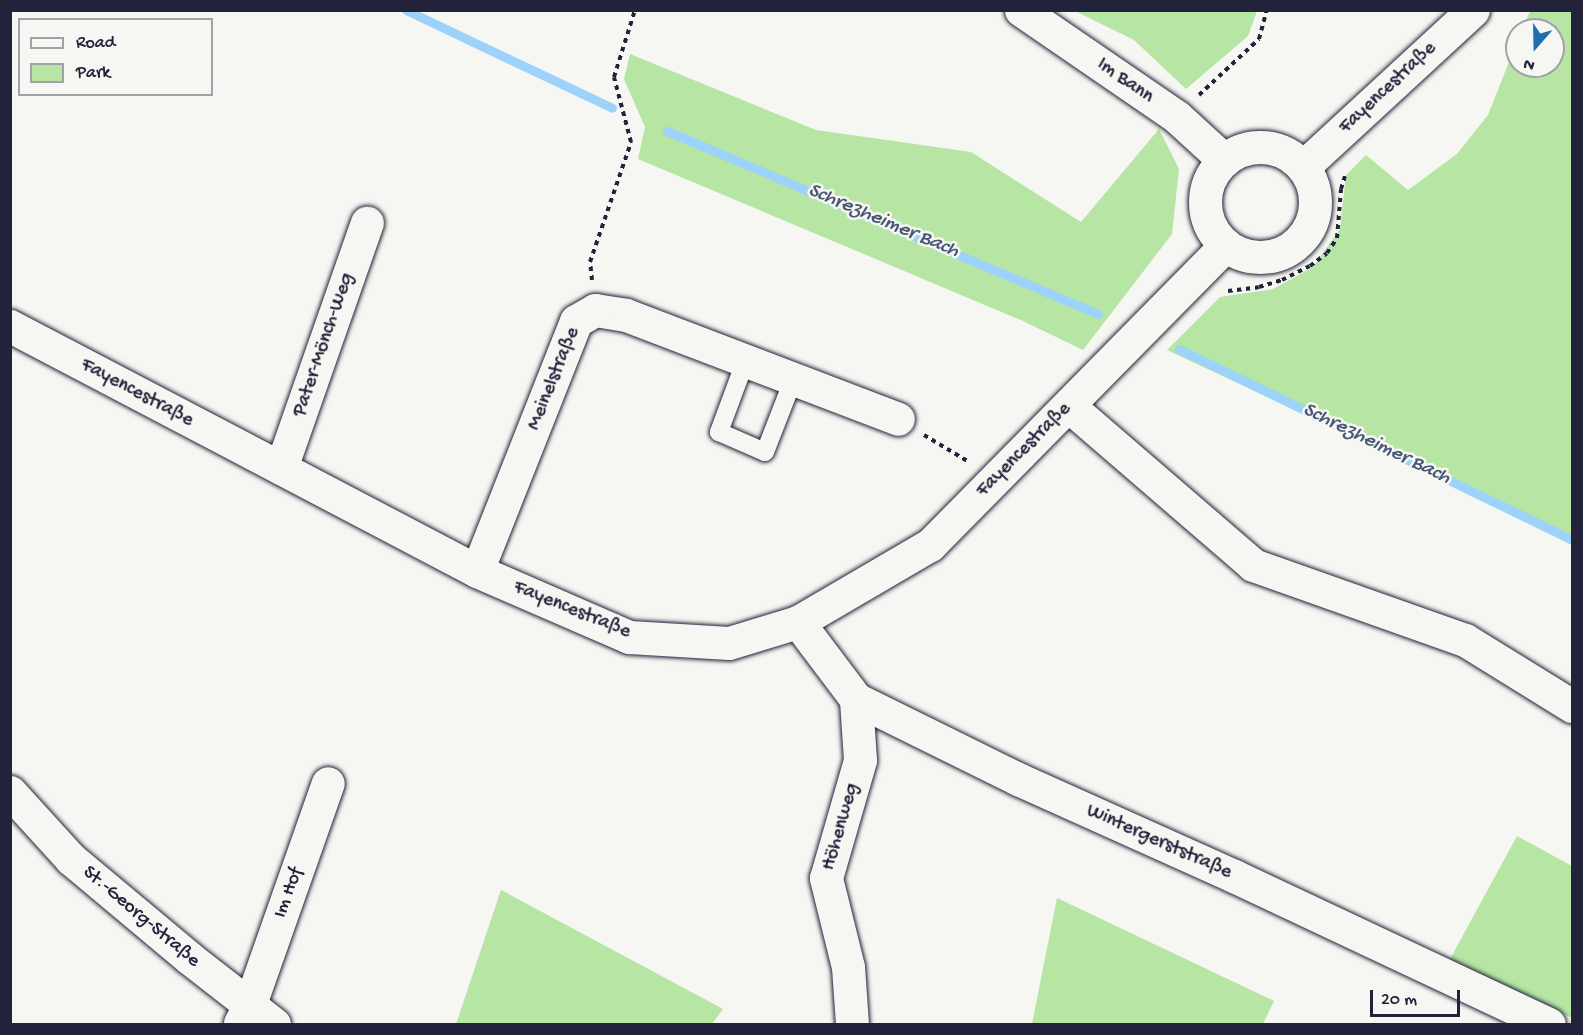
<!DOCTYPE html>
<html>
<head>
<meta charset="utf-8">
<style>
  body { margin:0 }
  #map { position:relative; width:1583px; height:1035px; overflow:hidden; background:#f6f6f2; font-family:"Gochi Hand",sans-serif }
  div>[style] { position:absolute }
  [style*='--x'] { left:calc(var(--x)*1px); top:calc(var(--y)*1px); width:calc(var(--w)*1px); rotate:calc(var(--a)*1deg) }
  .green>* { inset:0; background:#b6e5a4 }
  .stream>* { height:9px; margin:-4.5px; padding:0 4.5px; transform-origin:4.5px; border-radius:4.5px; background:#9dd2fb }
  .path>* { height:4px; margin-top:-2px; transform-origin:0; background:repeating-linear-gradient(90deg,#22223b 0 4.5px,transparent 0 9px) }
  .roads { filter:drop-shadow(0 0 2px #22223b) drop-shadow(0 0 2px #22223b) }
  .service>* { height:18px; margin:-9px; padding:0 9px; transform-origin:9px; border-radius:9px; background:#f6f6f2 }
  .minor>* { height:33px; margin:-16.5px; padding:0 16.5px; transform-origin:16.5px; border-radius:16.5px; background:#f6f6f2 }
  .tertiary>* { height:33px; margin:-16.5px; padding:0 16.5px; transform-origin:16.5px; border-radius:16.5px; background:#f6f6f2 }
  .tertiary>.ring { margin:-16.5px; padding:0; box-sizing:content-box; background:none; border:33px solid #f6f6f2; border-radius:50% }
  span { translate:-50% -50%; white-space:nowrap; text-align:center; line-height:1.15; -webkit-text-stroke:5px #f6f6f2; paint-order:stroke }
  .street-label { font-size:20px; color:#22223b }
  .water-label { font-size:21px; color:#475775; font-style:italic }
  .frame { position:absolute; inset:0; border:12px solid #22223b; pointer-events:none }
  .legend { position:absolute; left:18px; top:18px; width:195px; height:78px; box-sizing:border-box; background:#f6f6f2; border:2px solid #a1a1a9; margin:0; padding:8px 10px; list-style:none; font-size:18px; color:#22223b }
  .legend li { display:flex; align-items:center; gap:12px; height:30px }
  .legend b { width:30px; border:2px solid #a1a1a9 }
  .north { position:absolute; left:1505px; top:18px; width:60px; height:60px; box-sizing:border-box; background:#f6f6f2; border:2px solid #a1a1a9; border-radius:50%; rotate:200deg; font-size:16px; font-weight:700; line-height:24px; text-align:center; color:#22223b }
  .north::after { content:''; display:block; margin:auto; width:21px; height:27px; background:#1f6fb2; clip-path:polygon(50% 0,100% 100%,50% 72%,0 100%) }
  .scale { position:absolute; left:1370px; top:990px; width:90px; height:27px; box-sizing:border-box; border:3px solid #22223b; border-top:0; padding-left:8px; font-size:18px; line-height:21px; white-space:nowrap; color:#22223b; -webkit-text-stroke:4px #f6f6f2; paint-order:stroke }
</style>
</head>
<body>
<div id="map">
  <div class="green">
    <i style="clip-path:polygon(1075px 11px,1257px 11px,1248px 36px,1186px 89px,1134px 40px)"></i>
    <i style="clip-path:polygon(1530px 11px,1572px 11px,1572px 540px,1167px 350px,1220px 297px,1273px 289px,1313px 267px,1340px 229px,1346px 175px,1366px 155px,1408px 190px,1457px 154px,1488px 115px,1517px 42px,1517px 66px,1553px 66px,1553px 30px,1522px 30px)"></i>
    <i style="clip-path:polygon(630px 54px,816px 130px,971px 152px,1081px 222px,1159px 129px,1179px 169px,1172px 234px,1083px 350px,1023px 321px,638px 159px,645px 127px,624px 79px)"></i>
    <i style="clip-path:polygon(1517px 836px,1572px 866px,1572px 1018px,1449px 961px)"></i>
    <i style="clip-path:polygon(501px 890px,723px 1009px,712px 1024px,456px 1024px)"></i>
    <i style="clip-path:polygon(1057px 898px,1274px 1001px,1263px 1024px,1032px 1024px)"></i>
  </div>
  <div class="stream">
    <i style="--x:406;--y:10;--w:228;--a:25.4"></i>
    <i style="--x:667;--y:131;--w:468;--a:23"></i>
    <i style="--x:1179;--y:349;--w:437;--a:25.9"></i>
  </div>
  <div class="path">
    <i style="--x:1199;--y:95;--w:82;--a:-43"></i>
    <i style="--x:1259;--y:39;--w:30;--a:-75"></i>
    <i style="--x:592;--y:280;--w:18;--a:-96"></i>
    <i style="--x:590;--y:262;--w:127;--a:-71.1"></i>
    <i style="--x:631;--y:142;--w:67;--a:-104.7"></i>
    <i style="--x:614;--y:77;--w:70;--a:-72.6"></i>
    <i style="--x:1228;--y:291;--w:31;--a:-7"></i>
    <i style="--x:1259;--y:287;--w:24;--a:-17"></i>
    <i style="--x:1282;--y:280;--w:31;--a:-27"></i>
    <i style="--x:1310;--y:266;--w:21;--a:-37"></i>
    <i style="--x:1327;--y:253;--w:18;--a:-56"></i>
    <i style="--x:1337;--y:238;--w:49;--a:-85.3"></i>
    <i style="--x:1341;--y:189;--w:17;--a:-73"></i>
    <i style="--x:924;--y:435;--w:52;--a:31"></i>
  </div>
  <div class="roads">
    <div class="service">
      <i style="--x:745;--y:362;--w:75;--a:110.4"></i>
      <i style="--x:719;--y:432;--w:50;--a:23.5"></i>
      <i style="--x:765;--y:452;--w:77;--a:-68.7"></i>
    </div>
    <div class="minor">
      <i style="--x:1021;--y:10;--w:189;--a:34.4"></i>
      <i style="--x:1177;--y:117;--w:64;--a:42.5"></i>
      <i style="--x:1069;--y:406;--w:243;--a:40.8"></i>
      <i style="--x:1253;--y:565;--w:225;--a:19.5"></i>
      <i style="--x:1465;--y:640;--w:126;--a:31.7"></i>
      <i style="--x:281;--y:468;--w:260;--a:-70.7"></i>
      <i style="--x:477;--y:571;--w:269;--a:-68.4"></i>
      <i style="--x:576;--y:321;--w:22;--a:-30"></i>
      <i style="--x:595;--y:310;--w:31;--a:9"></i>
      <i style="--x:626;--y:315;--w:291;--a:20.9"></i>
      <i style="--x:798;--y:622;--w:96;--a:53"></i>
      <i style="--x:856;--y:699;--w:181;--a:26.3"></i>
      <i style="--x:1018;--y:779;--w:237;--a:24.2"></i>
      <i style="--x:1234;--y:876;--w:348;--a:25.2"></i>
      <i style="--x:10;--y:792;--w:91;--a:47.7"></i>
      <i style="--x:71;--y:859;--w:153;--a:39.9"></i>
      <i style="--x:188;--y:957;--w:109;--a:37.9"></i>
      <i style="--x:240;--y:1023;--w:21;--a:-62"></i>
      <i style="--x:250;--y:1004;--w:234;--a:-70.6"></i>
      <i style="--x:852;--y:1024;--w:57;--a:-94"></i>
      <i style="--x:848;--y:967;--w:92;--a:-103.9"></i>
      <i style="--x:826;--y:878;--w:123;--a:-73.9"></i>
      <i style="--x:860;--y:760;--w:61;--a:-93.8"></i>
    </div>
    <div class="tertiary">
      <i class="ring" style="left:1205px;top:147px;width:77px;height:77px"></i>
      <i style="--x:1303;--y:167;--w:231;--a:-42.7"></i>
      <i style="--x:10;--y:326;--w:527;--a:27.68"></i>
      <i style="--x:477;--y:571;--w:166;--a:23.5"></i>
      <i style="--x:629;--y:637;--w:100;--a:3.4"></i>
      <i style="--x:729;--y:643;--w:72;--a:-16.9"></i>
      <i style="--x:798;--y:622;--w:153;--a:-30.3"></i>
      <i style="--x:930;--y:545;--w:421;--a:-45.4"></i>
    </div>
  </div>
  <div class="street-label">
    <span style="left:1125px;top:81px;rotate:35deg">Im Bann</span>
    <span style="left:1388px;top:88px;rotate:-43deg">Fayencestraße</span>
    <span style="left:324px;top:345px;rotate:-71deg">Pater-Mönch-Weg</span>
    <span style="left:554px;top:379px;rotate:-68deg">Meinelstraße</span>
    <span style="left:137px;top:393px;rotate:28deg">Fayencestraße</span>
    <span style="left:1024px;top:450px;rotate:-45deg">Fayencestraße</span>
    <span style="left:572px;top:610px;rotate:22deg">Fayencestraße</span>
    <span style="left:841px;top:827px;rotate:-74deg">Höhenweg</span>
    <span style="left:1159px;top:842px;rotate:24deg">Wintergerststraße</span>
    <span style="left:289px;top:893px;rotate:-70deg">Im Hof</span>
    <span style="left:141px;top:917px;rotate:40deg">St.-Georg-Straße</span>
  </div>
  <div class="water-label">
    <span style="left:883px;top:222px;rotate:23deg">Schrezheimer Bach</span>
    <span style="left:1376px;top:445px;rotate:26deg">Schrezheimer Bach</span>
  </div>
  <div class="frame"></div>
  <ul class="legend">
  <li><b style="height:8px;background:#f6f6f2"></b>Road</li>
  <li><b style="height:16px;background:#b6e5a4"></b>Park</li>
  </ul>
  <div class="north">N</div>
  <div class="scale">20 m</div>
</div>
</body>
</html>
